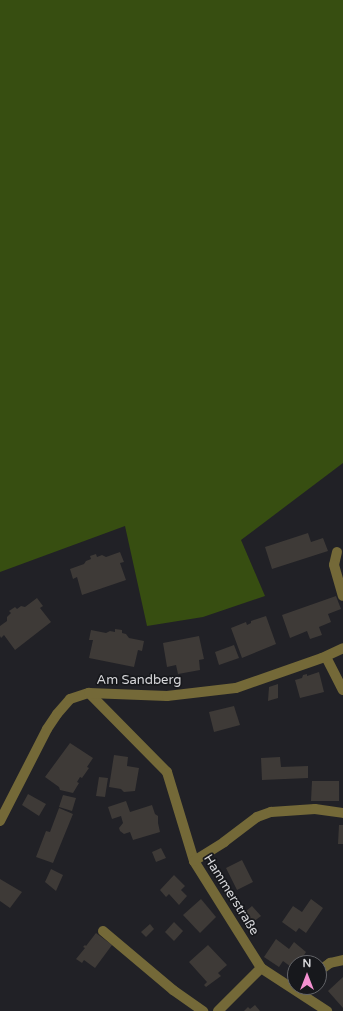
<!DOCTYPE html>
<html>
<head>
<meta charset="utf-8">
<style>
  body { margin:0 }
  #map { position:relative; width:343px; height:1011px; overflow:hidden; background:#212126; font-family:"Varela Round",sans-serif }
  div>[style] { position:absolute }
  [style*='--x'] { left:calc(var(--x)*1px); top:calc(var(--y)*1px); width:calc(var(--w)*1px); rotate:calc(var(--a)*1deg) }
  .green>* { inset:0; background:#374e11 }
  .building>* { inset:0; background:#3e3a37 }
  .minor>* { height:10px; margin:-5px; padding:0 5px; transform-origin:5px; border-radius:5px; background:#746938 }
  span { translate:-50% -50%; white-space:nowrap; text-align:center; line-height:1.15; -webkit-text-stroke:3.5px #17181c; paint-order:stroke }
  .street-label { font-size:13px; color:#d6d6d9 }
  .north { position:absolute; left:287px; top:955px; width:40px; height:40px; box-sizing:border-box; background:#17181c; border:1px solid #636468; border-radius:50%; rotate:0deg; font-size:11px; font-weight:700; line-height:16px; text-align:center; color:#d6d6d9 }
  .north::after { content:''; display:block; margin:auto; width:14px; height:18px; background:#f590d1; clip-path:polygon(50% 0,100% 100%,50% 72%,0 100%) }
</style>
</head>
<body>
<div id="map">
  <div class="green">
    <i style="clip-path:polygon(0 0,343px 0,343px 463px,241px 540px,265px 596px,203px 617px,147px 626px,125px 526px,0 572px)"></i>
  </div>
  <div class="building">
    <i style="clip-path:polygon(308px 533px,311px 542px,323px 538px,328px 551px,272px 569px,265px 547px)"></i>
    <i style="clip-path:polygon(120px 552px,124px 562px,120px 563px,126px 580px,82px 595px,77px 577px,73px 579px,70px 569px,84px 564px,86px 561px,91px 559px,90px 556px,96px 554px,97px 557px,102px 555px,106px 557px)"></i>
    <i style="clip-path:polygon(336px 596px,341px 609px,328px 614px,331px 622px,319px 627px,322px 635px,310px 639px,307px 631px,290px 638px,282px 615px)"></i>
    <i style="clip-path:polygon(37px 598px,43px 606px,40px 608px,51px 622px,15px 650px,4px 635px,1px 638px,0 636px,0 626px,7px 621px,7px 617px,11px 613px,9px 611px,15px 607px,17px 609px,21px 606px,25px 607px)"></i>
    <i style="clip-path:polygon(266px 616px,276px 644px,242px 658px,231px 628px,246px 622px,247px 625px,251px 623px,251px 621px)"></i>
    <i style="clip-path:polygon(115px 629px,122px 630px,122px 633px,126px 634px,129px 638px,144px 641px,142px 651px,138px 650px,134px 667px,89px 658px,93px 640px,89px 640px,91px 630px,106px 633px,110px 631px,115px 632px)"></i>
    <i style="clip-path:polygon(199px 636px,204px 659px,199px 660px,200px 670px,178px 674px,176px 665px,167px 667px,163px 643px)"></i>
    <i style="clip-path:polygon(234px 645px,239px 658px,219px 665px,215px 652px)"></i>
    <i style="clip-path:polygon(319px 672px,324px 692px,300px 698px,295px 680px,302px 678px,303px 675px,307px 674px,307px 676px)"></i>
    <i style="clip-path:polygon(278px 684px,278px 698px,268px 701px,269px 687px)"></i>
    <i style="clip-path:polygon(234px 706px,240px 725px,214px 732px,209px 712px)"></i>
    <i style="clip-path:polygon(70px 743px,93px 758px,87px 767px,89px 768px,82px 778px,80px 777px,77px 782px,79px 783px,73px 793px,60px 790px,59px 787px,45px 777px)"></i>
    <i style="clip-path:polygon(114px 755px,128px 757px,127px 766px,139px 768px,135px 791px,124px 792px,121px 789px,109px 787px)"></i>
    <i style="clip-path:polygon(280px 757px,281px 767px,308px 766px,308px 778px,262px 780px,261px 758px)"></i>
    <i style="clip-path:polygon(99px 777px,108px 778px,105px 797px,96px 796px)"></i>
    <i style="clip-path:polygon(312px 781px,339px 781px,339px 801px,311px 801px)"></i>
    <i style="clip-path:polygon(28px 794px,46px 804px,39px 816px,22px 805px)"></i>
    <i style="clip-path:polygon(63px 795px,76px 798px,72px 811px,59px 807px)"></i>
    <i style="clip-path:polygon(126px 801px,130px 812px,152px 805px,155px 814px,158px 816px,158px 823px,160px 832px,133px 840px,130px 832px,124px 834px,120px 831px,119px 828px,123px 823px,121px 816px,112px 819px,108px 807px)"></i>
    <i style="clip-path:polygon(59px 808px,73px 814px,53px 863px,36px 857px,46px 831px,50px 832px)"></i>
    <i style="clip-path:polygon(339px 825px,343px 825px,343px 844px,338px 844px)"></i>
    <i style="clip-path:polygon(161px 848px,166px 858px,156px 862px,152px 852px)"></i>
    <i style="clip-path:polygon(242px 860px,253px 882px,237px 890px,226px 868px)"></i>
    <i style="clip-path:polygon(51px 869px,63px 875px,56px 891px,45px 882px)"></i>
    <i style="clip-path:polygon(174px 875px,185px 886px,181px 890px,187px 896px,179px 905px,169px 894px,166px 897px,160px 890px)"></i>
    <i style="clip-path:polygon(0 879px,22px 892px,10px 908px,0 901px)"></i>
    <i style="clip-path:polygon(201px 899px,216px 917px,200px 933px,183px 915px)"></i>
    <i style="clip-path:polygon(311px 899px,323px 908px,306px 933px,299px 928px,296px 932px,282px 922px,293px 906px,302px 912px)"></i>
    <i style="clip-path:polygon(252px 906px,261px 916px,253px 922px,245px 912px)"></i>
    <i style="clip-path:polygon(174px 922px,183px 931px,174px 941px,165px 932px)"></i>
    <i style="clip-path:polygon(150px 924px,154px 929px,146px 937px,141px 932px)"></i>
    <i style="clip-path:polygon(96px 933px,112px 945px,95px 968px,84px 960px,82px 963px,76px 959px,85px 948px,83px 947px,85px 945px,86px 946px)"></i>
    <i style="clip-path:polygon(276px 939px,289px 949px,294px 942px,306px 952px,299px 963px,295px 963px,294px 969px,283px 961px,279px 967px,264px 957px)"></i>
    <i style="clip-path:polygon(208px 945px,227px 965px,218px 973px,221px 976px,206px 987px,204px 985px,207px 982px,189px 962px)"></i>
    <i style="clip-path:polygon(343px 977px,343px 1008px,328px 991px)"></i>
    <i style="clip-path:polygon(255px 1005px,260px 1011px,244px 1011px,248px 1007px,250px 1009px)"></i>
  </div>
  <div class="minor">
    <i style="--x:337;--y:552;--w:13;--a:103"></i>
    <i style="--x:334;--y:565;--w:32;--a:74"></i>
    <i style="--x:326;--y:657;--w:37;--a:63"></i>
    <i style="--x:89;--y:693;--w:111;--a:45.4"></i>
    <i style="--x:167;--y:772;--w:93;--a:73.1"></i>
    <i style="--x:194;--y:861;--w:126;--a:57.9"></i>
    <i style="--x:261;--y:968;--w:79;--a:33.1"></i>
    <i style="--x:0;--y:821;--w:103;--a:-62.9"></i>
    <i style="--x:47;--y:729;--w:18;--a:-56"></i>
    <i style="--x:57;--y:714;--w:20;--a:-49"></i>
    <i style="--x:70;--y:699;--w:20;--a:-18"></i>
    <i style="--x:89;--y:693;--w:78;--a:2.2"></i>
    <i style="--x:167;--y:696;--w:69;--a:-6.6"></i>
    <i style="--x:236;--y:688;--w:91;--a:-19.2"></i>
    <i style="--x:322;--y:658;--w:23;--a:-25"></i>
    <i style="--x:194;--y:861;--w:36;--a:-32"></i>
    <i style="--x:224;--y:842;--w:41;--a:-37.1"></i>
    <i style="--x:257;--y:817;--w:15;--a:-20"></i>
    <i style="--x:271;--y:812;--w:44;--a:-3.9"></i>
    <i style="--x:315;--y:809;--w:28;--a:8"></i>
    <i style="--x:103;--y:931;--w:92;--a:40.1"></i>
    <i style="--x:173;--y:990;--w:37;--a:35"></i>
    <i style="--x:319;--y:971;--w:14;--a:-36"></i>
    <i style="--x:330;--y:963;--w:13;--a:-13"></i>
    <i style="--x:218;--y:1011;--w:61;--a:-45"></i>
  </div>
  <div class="street-label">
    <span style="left:139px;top:680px">Am Sandberg</span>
    <span style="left:231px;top:895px;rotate:58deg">Hammerstraße</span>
  </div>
  <div class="north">N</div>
</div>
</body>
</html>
